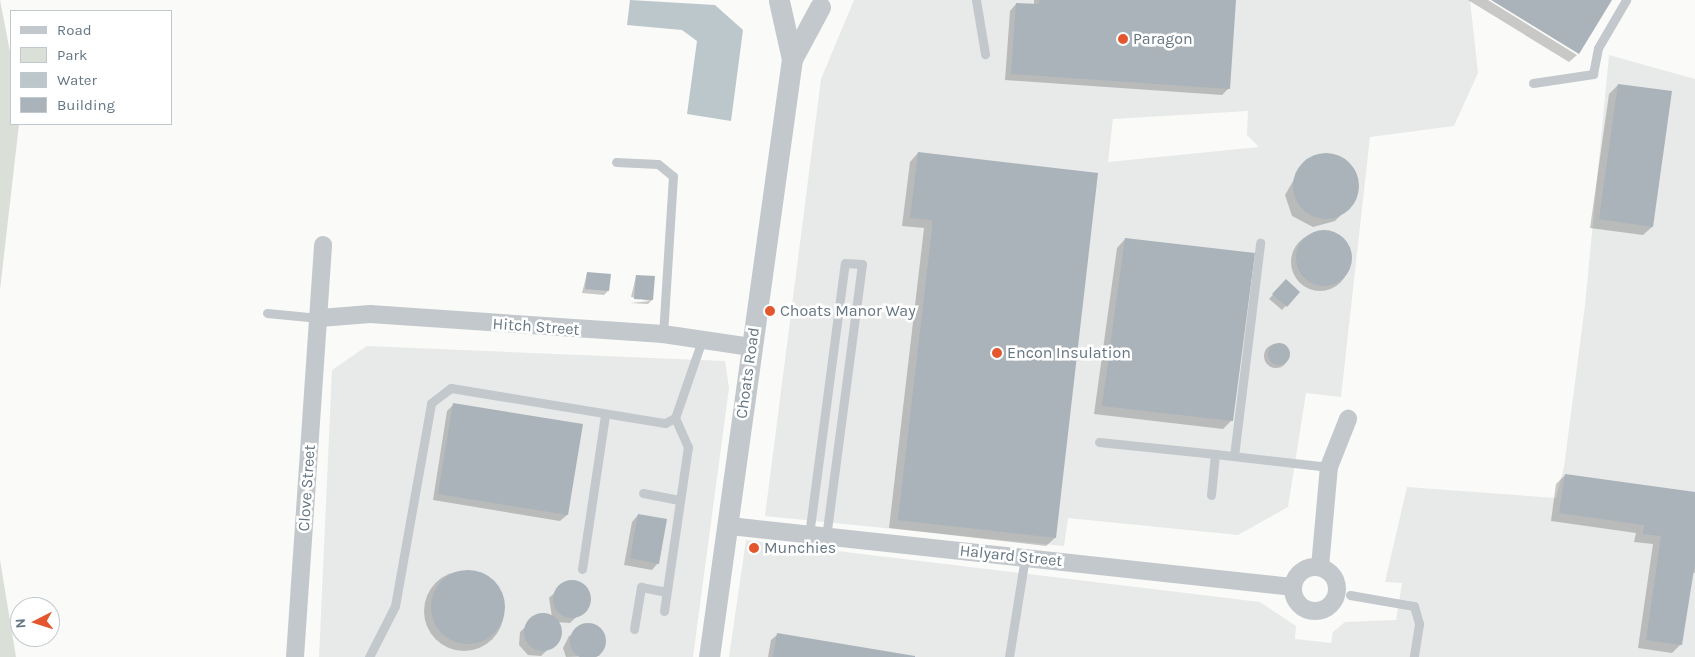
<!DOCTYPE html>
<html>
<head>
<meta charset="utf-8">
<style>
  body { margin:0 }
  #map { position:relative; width:1695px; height:657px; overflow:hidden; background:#fafaf8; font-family:Karla,sans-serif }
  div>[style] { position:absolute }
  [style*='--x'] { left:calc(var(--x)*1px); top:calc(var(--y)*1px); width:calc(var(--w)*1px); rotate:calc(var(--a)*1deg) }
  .built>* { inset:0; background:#e8e9e9 }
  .green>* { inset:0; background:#dadfd7 }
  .water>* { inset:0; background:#bbc7cb }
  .shadow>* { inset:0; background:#0003 }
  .round { border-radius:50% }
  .building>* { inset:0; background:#aab3b9 }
  .service>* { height:9px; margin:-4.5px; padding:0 4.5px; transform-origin:4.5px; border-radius:4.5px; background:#c3c8cc }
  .minor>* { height:18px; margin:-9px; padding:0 9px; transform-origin:9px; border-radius:9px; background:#c3c8cc }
  .minor>.ring { margin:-9px; padding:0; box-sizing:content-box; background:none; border:18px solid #c3c8cc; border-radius:50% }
  .tertiary>* { height:21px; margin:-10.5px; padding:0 10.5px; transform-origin:10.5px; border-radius:10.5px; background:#c3c8cc }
  .dots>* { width:14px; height:14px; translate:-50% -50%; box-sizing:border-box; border:2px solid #fff; border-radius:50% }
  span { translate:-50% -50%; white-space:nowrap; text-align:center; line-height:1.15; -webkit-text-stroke:5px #fff; paint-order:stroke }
  .poi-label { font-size:16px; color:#657683 }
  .left { translate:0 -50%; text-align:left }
  .street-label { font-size:16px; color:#657683 }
  .legend { position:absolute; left:10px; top:10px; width:162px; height:115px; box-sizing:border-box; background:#fff; border:1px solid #c1c8cd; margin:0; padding:6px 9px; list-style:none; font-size:15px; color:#657683 }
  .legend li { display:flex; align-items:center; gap:10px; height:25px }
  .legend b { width:25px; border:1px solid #c1c8cd }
  .north { position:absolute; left:10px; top:597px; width:50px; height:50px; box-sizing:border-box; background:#fff; border:1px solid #c1c8cd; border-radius:50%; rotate:265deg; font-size:14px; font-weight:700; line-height:20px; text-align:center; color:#657683 }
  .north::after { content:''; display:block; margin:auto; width:18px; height:22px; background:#e4572e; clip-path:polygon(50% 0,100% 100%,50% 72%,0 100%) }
</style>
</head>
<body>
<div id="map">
  <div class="built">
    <i style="clip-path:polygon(evenodd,854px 0,1470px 0,1478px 73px,1454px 126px,1370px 137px,1341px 397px,1306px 393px,1288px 507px,1238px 535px,1068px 518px,1064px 546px,765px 516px,821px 79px,854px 0,1248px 111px,1247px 135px,1259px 147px,1108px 162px,1113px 119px,1248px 111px)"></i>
    <i style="clip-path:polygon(1609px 55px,1695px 79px,1695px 657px,729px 657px,746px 540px,1260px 602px,1296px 626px,1295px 639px,1331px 643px,1333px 632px,1345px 622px,1396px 620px,1402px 583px,1385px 582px,1407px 487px,1556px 498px,1564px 467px,1585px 305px)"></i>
    <i style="clip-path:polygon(367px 346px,725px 361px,729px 388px,693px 657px,319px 657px,332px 370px)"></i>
  </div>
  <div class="green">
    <i style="clip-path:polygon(0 0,11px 57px,11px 124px,19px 124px,0 290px)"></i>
    <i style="clip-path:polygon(0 560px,16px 657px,0 657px)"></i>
  </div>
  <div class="water">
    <i style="clip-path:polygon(630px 0,715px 5px,743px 30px,731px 121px,687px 114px,697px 41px,682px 30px,627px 25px)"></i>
  </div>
  <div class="shadow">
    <i style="clip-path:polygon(1034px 0,1234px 0,1228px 89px,1222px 95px,1005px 80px,1010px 11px,1016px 4px,1034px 5px)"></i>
    <i style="clip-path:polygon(1468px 0,1488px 0,1577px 55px,1569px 62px)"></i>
    <i style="clip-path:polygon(1618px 85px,1652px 227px,1643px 235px,1590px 228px,1609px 94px)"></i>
    <i style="clip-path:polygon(918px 153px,1055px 538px,1046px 546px,889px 528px,924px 228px,902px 226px,910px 162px)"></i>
    <i style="clip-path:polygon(1335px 156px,1353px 170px,1357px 193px,1342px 214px,1316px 219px,1341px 215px,1335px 221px,1313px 227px,1292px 216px,1285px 195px,1303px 164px,1312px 157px)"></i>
    <i class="round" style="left:1291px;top:233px;width:58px;height:58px"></i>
    <i style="clip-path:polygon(1125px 239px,1232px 420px,1223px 429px,1094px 414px,1117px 248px)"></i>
    <i style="clip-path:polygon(587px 273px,608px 291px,604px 295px,582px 293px)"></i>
    <i style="clip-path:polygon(636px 276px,652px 300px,648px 304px,630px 303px,650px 301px,631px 297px)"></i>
    <i style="clip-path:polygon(1286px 280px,1299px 292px,1282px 310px,1269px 299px)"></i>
    <i class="round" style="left:1264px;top:344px;width:24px;height:24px"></i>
    <i style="clip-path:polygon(454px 404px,567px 515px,560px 521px,433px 500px,447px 411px)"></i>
    <i style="clip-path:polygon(1565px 475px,1695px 493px,1695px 573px,1691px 572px,1681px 644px,1672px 653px,1638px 648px,1653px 544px,1634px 542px,1636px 533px,1551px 521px,1556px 484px)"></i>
    <i style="clip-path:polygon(638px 515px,658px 563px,652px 570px,624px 565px,632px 522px)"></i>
    <i class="round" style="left:424px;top:571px;width:80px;height:80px"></i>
    <i style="clip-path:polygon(566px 582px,579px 583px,588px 593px,587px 607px,570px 623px,555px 622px,558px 640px,541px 656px,528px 655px,519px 645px,520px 632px,537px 616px,552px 617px,549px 598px)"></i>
    <i style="clip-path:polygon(589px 625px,601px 631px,605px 643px,599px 656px,566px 657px,563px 648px,569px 636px)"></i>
    <i style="clip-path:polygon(778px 634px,914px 657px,768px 657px,771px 640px)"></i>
  </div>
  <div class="building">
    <i style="clip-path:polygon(1039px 0,1236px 0,1230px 89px,1011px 74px,1016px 3px,1039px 4px)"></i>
    <i style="clip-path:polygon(1491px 0,1612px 0,1579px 54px)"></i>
    <i style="clip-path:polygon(1618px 84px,1672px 91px,1653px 227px,1599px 219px)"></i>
    <i style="clip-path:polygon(918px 152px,1098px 173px,1056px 538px,898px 520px,932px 229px,932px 220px,910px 218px)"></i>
    <i class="round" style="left:1293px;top:153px;width:66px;height:66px"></i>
    <i class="round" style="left:1296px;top:230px;width:56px;height:56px"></i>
    <i style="clip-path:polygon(1125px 238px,1255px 253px,1233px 421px,1102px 406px)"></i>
    <i style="clip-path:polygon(587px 272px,611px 274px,609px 291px,585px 289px)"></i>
    <i style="clip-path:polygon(636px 275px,655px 276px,653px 300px,634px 299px)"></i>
    <i style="clip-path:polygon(1286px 279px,1300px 292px,1287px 307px,1272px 294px)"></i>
    <i class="round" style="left:1268px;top:343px;width:22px;height:22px"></i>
    <i style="clip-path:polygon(453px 403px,583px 424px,568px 515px,438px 494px)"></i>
    <i style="clip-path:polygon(1565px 474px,1695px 492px,1695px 563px,1682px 645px,1646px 640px,1661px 536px,1643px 534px,1644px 525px,1559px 513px)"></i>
    <i style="clip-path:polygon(638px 514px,667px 519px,659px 564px,630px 558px)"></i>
    <i class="round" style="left:431px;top:570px;width:74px;height:74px"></i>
    <i class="round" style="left:553px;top:580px;width:38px;height:38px"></i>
    <i class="round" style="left:524px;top:613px;width:38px;height:38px"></i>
    <i class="round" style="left:570px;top:623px;width:36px;height:36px"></i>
    <i style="clip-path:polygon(777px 633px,915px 656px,915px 657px,773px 657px)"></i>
  </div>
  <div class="service">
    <i style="--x:976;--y:0;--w:55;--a:80.5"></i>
    <i style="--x:1533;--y:83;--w:61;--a:-8.5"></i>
    <i style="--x:1593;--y:74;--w:26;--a:-79"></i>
    <i style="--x:1598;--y:48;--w:56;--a:-59.7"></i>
    <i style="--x:616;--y:162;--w:42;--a:2.7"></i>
    <i style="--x:658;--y:164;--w:19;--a:39"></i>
    <i style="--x:673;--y:176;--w:158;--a:93.6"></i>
    <i style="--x:267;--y:313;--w:52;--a:5.5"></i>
    <i style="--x:1099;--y:442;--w:117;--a:5.9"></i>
    <i style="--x:1234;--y:456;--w:215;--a:-83"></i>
    <i style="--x:643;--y:493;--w:38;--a:11"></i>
    <i style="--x:1211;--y:495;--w:41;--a:-84.4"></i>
    <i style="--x:1215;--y:454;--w:115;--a:6.5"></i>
    <i style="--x:809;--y:535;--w:274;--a:-82.5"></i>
    <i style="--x:845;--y:263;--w:17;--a:3"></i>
    <i style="--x:862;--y:264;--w:275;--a:97.5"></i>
    <i style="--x:582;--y:569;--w:156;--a:-81.5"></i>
    <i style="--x:1350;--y:595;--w:65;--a:9.8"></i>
    <i style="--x:1414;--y:606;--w:19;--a:74"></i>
    <i style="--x:1419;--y:624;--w:33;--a:99"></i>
    <i style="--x:664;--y:611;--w:166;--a:-81.7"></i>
    <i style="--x:688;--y:447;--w:32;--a:-114"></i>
    <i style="--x:634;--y:629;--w:43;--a:-80.5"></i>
    <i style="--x:641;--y:587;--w:25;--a:11"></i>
    <i style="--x:369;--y:657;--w:57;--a:-63"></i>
    <i style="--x:395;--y:606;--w:206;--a:-79.9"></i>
    <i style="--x:431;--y:403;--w:25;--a:-37"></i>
    <i style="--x:451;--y:388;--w:217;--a:9.3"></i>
    <i style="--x:665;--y:423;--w:11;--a:-27"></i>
    <i style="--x:675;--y:418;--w:79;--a:-70.9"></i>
    <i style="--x:1009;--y:657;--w:101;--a:-80.9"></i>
  </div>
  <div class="minor">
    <i style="--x:320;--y:318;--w:50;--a:-4.6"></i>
    <i style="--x:370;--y:314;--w:294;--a:3.9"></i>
    <i style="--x:663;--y:334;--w:89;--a:8.4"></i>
    <i style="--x:730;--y:526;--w:565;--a:6.19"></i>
    <i class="ring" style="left:1293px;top:567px;width:26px;height:26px"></i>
    <i style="--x:1320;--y:567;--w:100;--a:-84.9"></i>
    <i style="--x:1329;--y:467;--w:52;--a:-68.4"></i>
    <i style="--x:295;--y:657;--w:413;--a:-86.1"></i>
  </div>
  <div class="tertiary">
    <i style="--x:779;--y:1;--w:59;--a:77.4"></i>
    <i style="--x:709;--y:657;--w:604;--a:-82.1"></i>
    <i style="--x:792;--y:59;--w:59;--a:-61.7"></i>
  </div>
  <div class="dots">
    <i style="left:1123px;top:39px;background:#e4572e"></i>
    <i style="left:770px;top:311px;background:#e4572e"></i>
    <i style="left:997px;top:353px;background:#e4572e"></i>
    <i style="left:754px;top:548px;background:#e4572e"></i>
  </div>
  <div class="poi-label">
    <span class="left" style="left:1133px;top:39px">Paragon</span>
    <span class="left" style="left:780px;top:311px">Choats Manor Way</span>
    <span class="left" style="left:1007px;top:353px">Encon Insulation</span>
    <span class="left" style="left:764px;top:548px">Munchies</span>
  </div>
  <div class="street-label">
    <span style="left:536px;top:327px;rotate:4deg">Hitch Street</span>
    <span style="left:748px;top:373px;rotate:-82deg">Choats Road</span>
    <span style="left:307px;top:488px;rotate:-86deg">Clove Street</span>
    <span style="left:1011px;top:556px;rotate:6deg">Halyard Street</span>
  </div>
  <ul class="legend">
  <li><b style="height:6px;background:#c3c8cc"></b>Road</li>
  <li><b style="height:14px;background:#dadfd7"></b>Park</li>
  <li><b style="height:14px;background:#bbc7cb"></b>Water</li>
  <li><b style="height:14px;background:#aab3b9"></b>Building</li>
  </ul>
  <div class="north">N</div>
</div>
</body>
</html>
